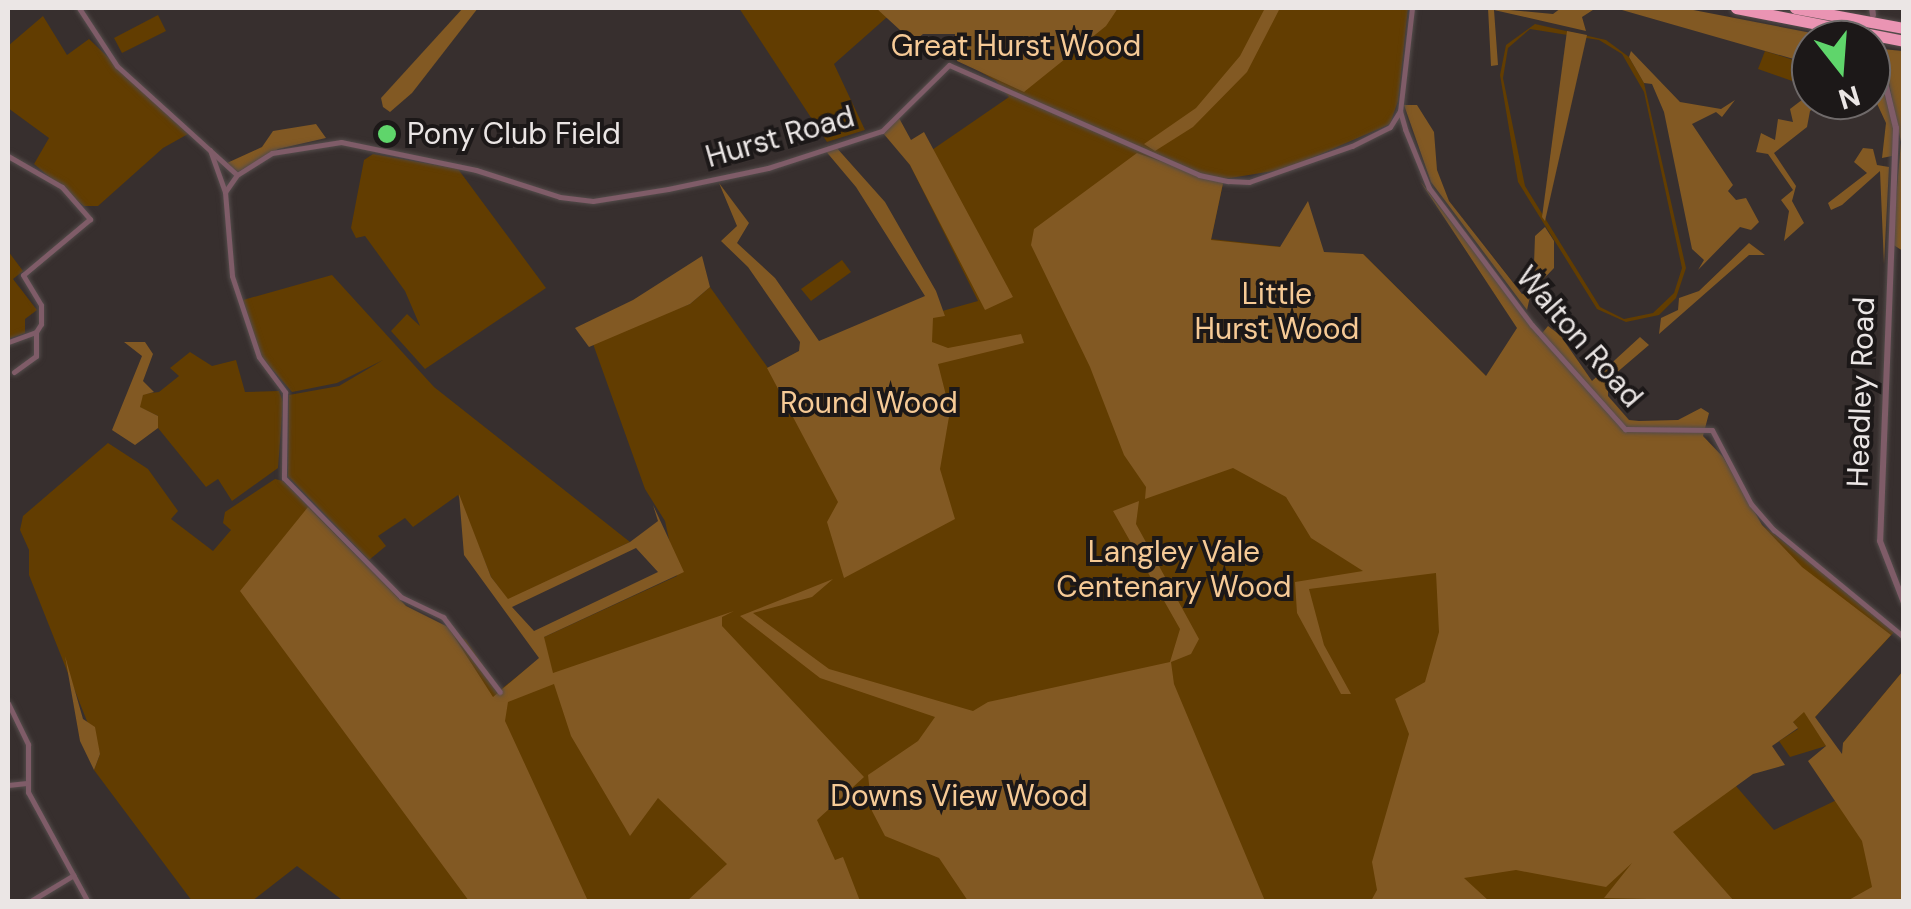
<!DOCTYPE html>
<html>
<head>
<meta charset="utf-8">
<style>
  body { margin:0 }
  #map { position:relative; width:1911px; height:909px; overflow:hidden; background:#372f2e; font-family:"DM Sans",sans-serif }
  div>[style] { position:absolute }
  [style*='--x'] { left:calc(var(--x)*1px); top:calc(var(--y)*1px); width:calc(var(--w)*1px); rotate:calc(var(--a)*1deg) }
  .green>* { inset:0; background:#623d01 }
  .forest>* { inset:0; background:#825923 }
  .roads { filter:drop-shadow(0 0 2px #544c4b) drop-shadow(0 0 2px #544c4b) }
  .minor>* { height:5px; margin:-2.5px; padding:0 2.5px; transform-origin:2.5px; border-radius:2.5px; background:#7f5c68 }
  .tertiary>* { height:6px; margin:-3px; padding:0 3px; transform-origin:3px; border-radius:3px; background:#7f5c68 }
  .motorway>* { height:11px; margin:-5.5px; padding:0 5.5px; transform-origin:5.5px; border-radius:5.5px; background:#ea94b3 }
  .dots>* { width:28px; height:28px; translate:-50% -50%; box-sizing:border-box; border:5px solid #1c1818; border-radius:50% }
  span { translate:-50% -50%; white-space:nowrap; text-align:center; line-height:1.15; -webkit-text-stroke:8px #1c1818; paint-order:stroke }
  .park-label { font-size:30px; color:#f6ca96 }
  .poi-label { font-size:30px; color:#ebe6e5 }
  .left { translate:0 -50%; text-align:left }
  .street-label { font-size:30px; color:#ebe6e5 }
  .frame { position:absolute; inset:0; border:10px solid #ebe6e5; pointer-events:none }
  .north { position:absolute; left:1791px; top:20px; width:100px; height:100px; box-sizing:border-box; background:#1c1818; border:2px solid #6f6a6a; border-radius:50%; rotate:163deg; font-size:28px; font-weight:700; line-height:40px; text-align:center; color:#ebe6e5 }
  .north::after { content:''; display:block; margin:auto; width:35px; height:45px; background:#5fd56b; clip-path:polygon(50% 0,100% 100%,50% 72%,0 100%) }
</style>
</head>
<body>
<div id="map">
  <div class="green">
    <i style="clip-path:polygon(739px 8px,1408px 8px,1398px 101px,1390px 124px,1286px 169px,1224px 179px,1211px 239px,1292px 248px,1346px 272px,1363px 254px,1486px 376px,1625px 448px,1723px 457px,1762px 525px,1896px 630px,1815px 717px,1826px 746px,1790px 757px,1779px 741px,1798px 729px,1793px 722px,1729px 778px,1774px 830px,1866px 786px,1843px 743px,1903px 671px,1903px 901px,345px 902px,297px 866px,252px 901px,192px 901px,94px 770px,100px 754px,29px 575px,29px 550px,20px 530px,23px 516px,108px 443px,148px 469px,178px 511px,171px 519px,213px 551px,231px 530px,223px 523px,225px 512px,275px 479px,283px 481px,406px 606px,466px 640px,500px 690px,539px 659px,544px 637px,677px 576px,665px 521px,645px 489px,592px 341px,690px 304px,710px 287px,768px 368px,799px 351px,978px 301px,910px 165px,1009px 97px,996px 81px,954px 56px,977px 37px,973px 31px,886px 18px,834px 64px,865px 130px,827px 142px)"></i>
    <i style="clip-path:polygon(158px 15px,166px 31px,122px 53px,114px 38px)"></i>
    <i style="clip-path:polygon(43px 16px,67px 55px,89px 39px,188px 134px,163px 148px,98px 206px,84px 206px,34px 164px,49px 138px,8px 108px,8px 46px)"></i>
    <i style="clip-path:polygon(evenodd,1535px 24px,1606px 40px,1629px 57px,1644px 83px,1686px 268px,1676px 298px,1659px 315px,1626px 322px,1597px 309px,1518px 182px,1500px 75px,1506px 45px,1535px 24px,1530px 29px,1599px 40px,1622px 54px,1644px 92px,1682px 268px,1674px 293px,1653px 313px,1624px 319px,1600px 307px,1525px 186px,1503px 78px,1508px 48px,1530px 29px)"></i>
    <i style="clip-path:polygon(1765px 51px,1806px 64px,1798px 83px,1758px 69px)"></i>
    <i style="clip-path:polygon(373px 154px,458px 169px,546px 288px,425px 369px,391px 331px,407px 314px,420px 326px,405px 291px,365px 236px,356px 238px,351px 228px,364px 160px)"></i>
    <i style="clip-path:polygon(8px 251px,23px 271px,13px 279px,37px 310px,25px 319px,25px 333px,8px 339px)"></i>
    <i style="clip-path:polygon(842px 260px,851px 272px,811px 301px,801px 289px)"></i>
    <i style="clip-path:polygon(332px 275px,434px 387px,630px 542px,508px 600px,491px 577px,458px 495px,413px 527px,405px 518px,378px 536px,386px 546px,369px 560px,288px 476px,289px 395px,339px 386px,383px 360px,337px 383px,292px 392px,261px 356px,243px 300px)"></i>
    <i style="clip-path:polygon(190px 352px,212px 366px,236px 360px,245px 392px,279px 391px,283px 402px,278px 468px,232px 501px,218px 479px,206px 487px,158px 428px,158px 416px,139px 407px,143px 394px,159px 392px,179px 376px,170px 368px)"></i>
  </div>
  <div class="forest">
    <i style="clip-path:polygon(463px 8px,478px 8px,412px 93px,390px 112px,383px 107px,381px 98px)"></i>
    <i style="clip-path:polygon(876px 8px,875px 8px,1118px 8px,1106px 26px,1024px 92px,957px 61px,955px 34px,923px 34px,913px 42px)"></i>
    <i style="clip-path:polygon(1265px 8px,1280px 8px,1247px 72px,1193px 127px,1155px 151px,1144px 144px,1196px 108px,1240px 56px)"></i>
    <i style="clip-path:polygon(1488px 8px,1553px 14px,1561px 8px,1596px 8px,1582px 17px,1586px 31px,1494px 10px,1498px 65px,1491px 66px)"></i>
    <i style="clip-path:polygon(1615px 8px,1683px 8px,1848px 40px,1811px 40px,1811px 64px)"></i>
    <i style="clip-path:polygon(1567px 31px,1587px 35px,1545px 221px,1542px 217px)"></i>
    <i style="clip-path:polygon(1871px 45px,1894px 129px,1892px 156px,1882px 158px,1886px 123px,1873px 95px)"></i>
    <i style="clip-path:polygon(1882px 49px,1903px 51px,1903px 251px,1892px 244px,1901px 142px)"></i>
    <i style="clip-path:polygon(1631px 51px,1680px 102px,1721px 109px,1735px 100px,1722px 117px,1716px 112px,1692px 124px,1733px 185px,1728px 191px,1736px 200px,1746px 198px,1759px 222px,1751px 230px,1740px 227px,1698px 270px,1704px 260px,1692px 249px,1664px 112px,1652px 84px,1644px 83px,1629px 57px)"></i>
    <i style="clip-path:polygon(1811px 93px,1811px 100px,1825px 100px,1810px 111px,1807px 127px,1774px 153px,1796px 186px,1792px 201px,1804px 223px,1784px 241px,1789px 211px,1781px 200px,1793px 190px,1768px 154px,1756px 152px,1761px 133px,1775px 140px,1778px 119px,1793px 122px,1790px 109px)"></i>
    <i style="clip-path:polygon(1404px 105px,1417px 105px,1434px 132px,1437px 170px,1449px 201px,1522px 294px,1531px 292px,1526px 266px,1534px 264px,1535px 236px,1545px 227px,1554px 241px,1554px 268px,1531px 292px,1527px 310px,1431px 182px)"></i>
    <i style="clip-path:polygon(899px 118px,911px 140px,924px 132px,1013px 297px,985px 310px,910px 165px,883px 133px)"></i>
    <i style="clip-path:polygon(316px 124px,326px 138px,278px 149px,238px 172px,227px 163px,262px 147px,273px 131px)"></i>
    <i style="clip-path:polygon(835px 146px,885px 202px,936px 291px,945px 316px,933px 318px,932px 342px,948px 348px,1021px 334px,1024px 343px,938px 364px,950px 411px,940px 469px,955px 519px,844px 578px,827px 522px,838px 502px,767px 368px,799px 351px,800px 342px,748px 267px,721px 241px,737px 226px,719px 183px,749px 223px,737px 243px,775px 278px,819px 341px,925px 296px,856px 187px,824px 149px)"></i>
    <i style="clip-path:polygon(1863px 148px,1873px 149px,1877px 165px,1889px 167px,1884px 264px,1880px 171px,1842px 205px,1831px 210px,1828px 203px,1867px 173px,1854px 162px)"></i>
    <i style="clip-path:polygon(1137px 153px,1223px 183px,1211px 240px,1280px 247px,1308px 201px,1324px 252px,1363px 254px,1486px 376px,1517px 328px,1420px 181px,1539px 337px,1548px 326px,1560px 335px,1592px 381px,1640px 337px,1649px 345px,1608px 380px,1608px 396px,1629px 420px,1639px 421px,1678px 420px,1701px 408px,1709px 413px,1703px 436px,1723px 457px,1762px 525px,1802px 567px,1891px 635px,1815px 717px,1842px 754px,1843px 743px,1903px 671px,1903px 901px,1847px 901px,1872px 887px,1862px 841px,1808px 761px,1826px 746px,1804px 712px,1793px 722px,1798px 728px,1772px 746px,1785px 765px,1753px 774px,1673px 832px,1734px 901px,1604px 898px,1632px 863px,1606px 887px,1516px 870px,1464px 878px,1489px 901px,1371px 901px,1377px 890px,1372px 862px,1409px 734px,1395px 699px,1425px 682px,1439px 632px,1436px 573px,1309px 589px,1324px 645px,1351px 694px,1341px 694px,1297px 613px,1295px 582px,1363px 571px,1311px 538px,1286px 497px,1233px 468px,1145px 499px,1146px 487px,1124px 455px,1090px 367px,1031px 245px,1034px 229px)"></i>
    <i style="clip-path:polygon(1749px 243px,1765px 255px,1749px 255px,1659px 334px,1661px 318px,1678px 310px,1679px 298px,1699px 291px)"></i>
    <i style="clip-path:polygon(702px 256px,710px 287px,690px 304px,589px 347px,575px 328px,633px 300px)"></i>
    <i style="clip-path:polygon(124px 342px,145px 342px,153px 354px,143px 381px,154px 392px,143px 395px,140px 407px,158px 416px,158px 428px,135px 445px,112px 430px,142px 356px)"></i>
    <i style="clip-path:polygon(evenodd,459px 494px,491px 577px,508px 599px,630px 542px,658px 521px,653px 505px,684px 572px,544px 637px,553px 673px,734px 611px,722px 617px,722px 626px,864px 777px,817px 820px,835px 860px,843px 857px,860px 901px,687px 901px,727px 864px,658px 798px,630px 836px,571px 736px,554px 684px,508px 702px,505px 721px,588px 901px,469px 901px,240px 591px,308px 507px,406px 606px,448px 627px,493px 697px,539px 658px,464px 555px,459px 494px,636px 548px,658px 572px,534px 631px,512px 607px,636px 548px)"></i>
    <i style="clip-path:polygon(1139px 501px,1136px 524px,1199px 639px,1191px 654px,1171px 662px,1174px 684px,1265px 901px,968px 901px,939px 858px,885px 836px,872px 811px,868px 775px,918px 741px,935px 717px,820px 678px,740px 616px,833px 579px,812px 597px,753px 613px,829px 669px,973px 711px,988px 702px,1170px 662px,1180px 629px,1113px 511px)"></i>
    <i style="clip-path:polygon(65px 656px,83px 719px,95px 727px,100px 754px,94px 770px,80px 741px)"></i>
  </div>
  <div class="roads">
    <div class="minor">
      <i style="--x:79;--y:8;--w:69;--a:56.8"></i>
      <i style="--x:117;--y:66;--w:162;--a:42.2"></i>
      <i style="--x:1412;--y:8;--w:104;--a:96.6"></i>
      <i style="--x:1400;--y:111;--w:19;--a:74"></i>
      <i style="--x:1405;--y:129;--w:64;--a:67.9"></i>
      <i style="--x:1429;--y:188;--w:171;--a:53.1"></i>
      <i style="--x:1532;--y:325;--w:140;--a:48.2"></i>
      <i style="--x:1625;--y:429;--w:87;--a:0.7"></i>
      <i style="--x:1712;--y:430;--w:84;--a:62.2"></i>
      <i style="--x:1751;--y:504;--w:35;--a:49"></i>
      <i style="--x:1774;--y:530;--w:168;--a:39.5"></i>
      <i style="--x:210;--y:150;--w:45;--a:70.3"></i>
      <i style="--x:225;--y:192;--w:84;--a:85.2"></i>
      <i style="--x:232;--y:276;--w:85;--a:71.6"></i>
      <i style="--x:259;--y:357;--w:44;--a:53.4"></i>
      <i style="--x:285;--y:392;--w:86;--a:90.7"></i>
      <i style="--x:284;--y:478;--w:167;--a:45.5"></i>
      <i style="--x:401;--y:597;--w:47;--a:25.5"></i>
      <i style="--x:443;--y:617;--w:94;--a:52.8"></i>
      <i style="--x:8;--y:156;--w:62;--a:29.9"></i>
      <i style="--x:62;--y:187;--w:43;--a:48.8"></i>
      <i style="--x:90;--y:219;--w:87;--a:140.1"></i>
      <i style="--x:23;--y:275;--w:35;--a:59"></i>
      <i style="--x:41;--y:305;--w:19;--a:90"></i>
      <i style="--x:41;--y:324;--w:9;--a:122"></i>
      <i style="--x:36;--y:332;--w:30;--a:160"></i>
      <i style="--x:225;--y:192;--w:21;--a:-55"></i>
      <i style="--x:237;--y:175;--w:41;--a:-32.2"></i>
      <i style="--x:272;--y:153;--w:70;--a:-9.1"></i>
      <i style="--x:341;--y:142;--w:138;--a:11.7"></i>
      <i style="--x:476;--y:170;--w:88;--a:17.8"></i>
      <i style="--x:560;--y:197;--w:33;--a:7"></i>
      <i style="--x:593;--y:201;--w:76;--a:-9.1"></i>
      <i style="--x:668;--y:189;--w:102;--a:-11.9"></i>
      <i style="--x:768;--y:168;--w:120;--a:-18"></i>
      <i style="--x:882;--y:131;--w:94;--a:-44.6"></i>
      <i style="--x:949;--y:65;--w:273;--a:23.7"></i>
      <i style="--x:1199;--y:175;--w:30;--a:12"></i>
      <i style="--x:1228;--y:181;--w:21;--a:3"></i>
      <i style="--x:1249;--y:182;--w:109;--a:-19.3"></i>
      <i style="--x:1352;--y:146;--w:42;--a:-26.6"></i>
      <i style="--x:1390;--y:127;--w:19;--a:-58"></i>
      <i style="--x:14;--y:372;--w:27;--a:-36"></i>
      <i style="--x:36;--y:356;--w:24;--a:-90"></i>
      <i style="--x:8;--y:703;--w:46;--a:64"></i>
      <i style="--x:28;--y:744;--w:48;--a:90"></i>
      <i style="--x:28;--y:792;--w:125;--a:61.4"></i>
      <i style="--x:8;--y:785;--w:19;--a:-6"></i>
      <i style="--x:29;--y:902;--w:52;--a:-31"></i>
    </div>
    <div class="tertiary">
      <i style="--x:1872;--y:8;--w:7;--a:82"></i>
      <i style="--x:1876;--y:45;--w:85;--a:76.5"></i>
      <i style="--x:1896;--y:128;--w:413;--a:92.2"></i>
      <i style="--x:1880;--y:541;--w:66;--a:68.8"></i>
    </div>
    <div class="motorway">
      <i style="--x:1736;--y:8;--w:171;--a:11.1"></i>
      <i style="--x:1795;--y:8;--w:111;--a:10.4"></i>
    </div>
  </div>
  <div class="dots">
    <i style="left:387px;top:134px;background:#5fd56b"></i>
  </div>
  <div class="park-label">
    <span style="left:1016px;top:46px">Great Hurst Wood</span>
    <span style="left:1277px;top:311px">Little<br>Hurst Wood</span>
    <span style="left:869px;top:403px">Round Wood</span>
    <span style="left:1174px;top:569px">Langley Vale<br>Centenary Wood</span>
    <span style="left:959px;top:796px">Downs View Wood</span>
  </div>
  <div class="poi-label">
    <span class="left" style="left:407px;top:134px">Pony Club Field</span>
  </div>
  <div class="street-label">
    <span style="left:780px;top:137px;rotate:-16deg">Hurst Road</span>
    <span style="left:1579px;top:337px;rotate:49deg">Walton Road</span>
    <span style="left:1861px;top:392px;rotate:-88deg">Headley Road</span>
  </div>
  <div class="frame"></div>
  <div class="north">N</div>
</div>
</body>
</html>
